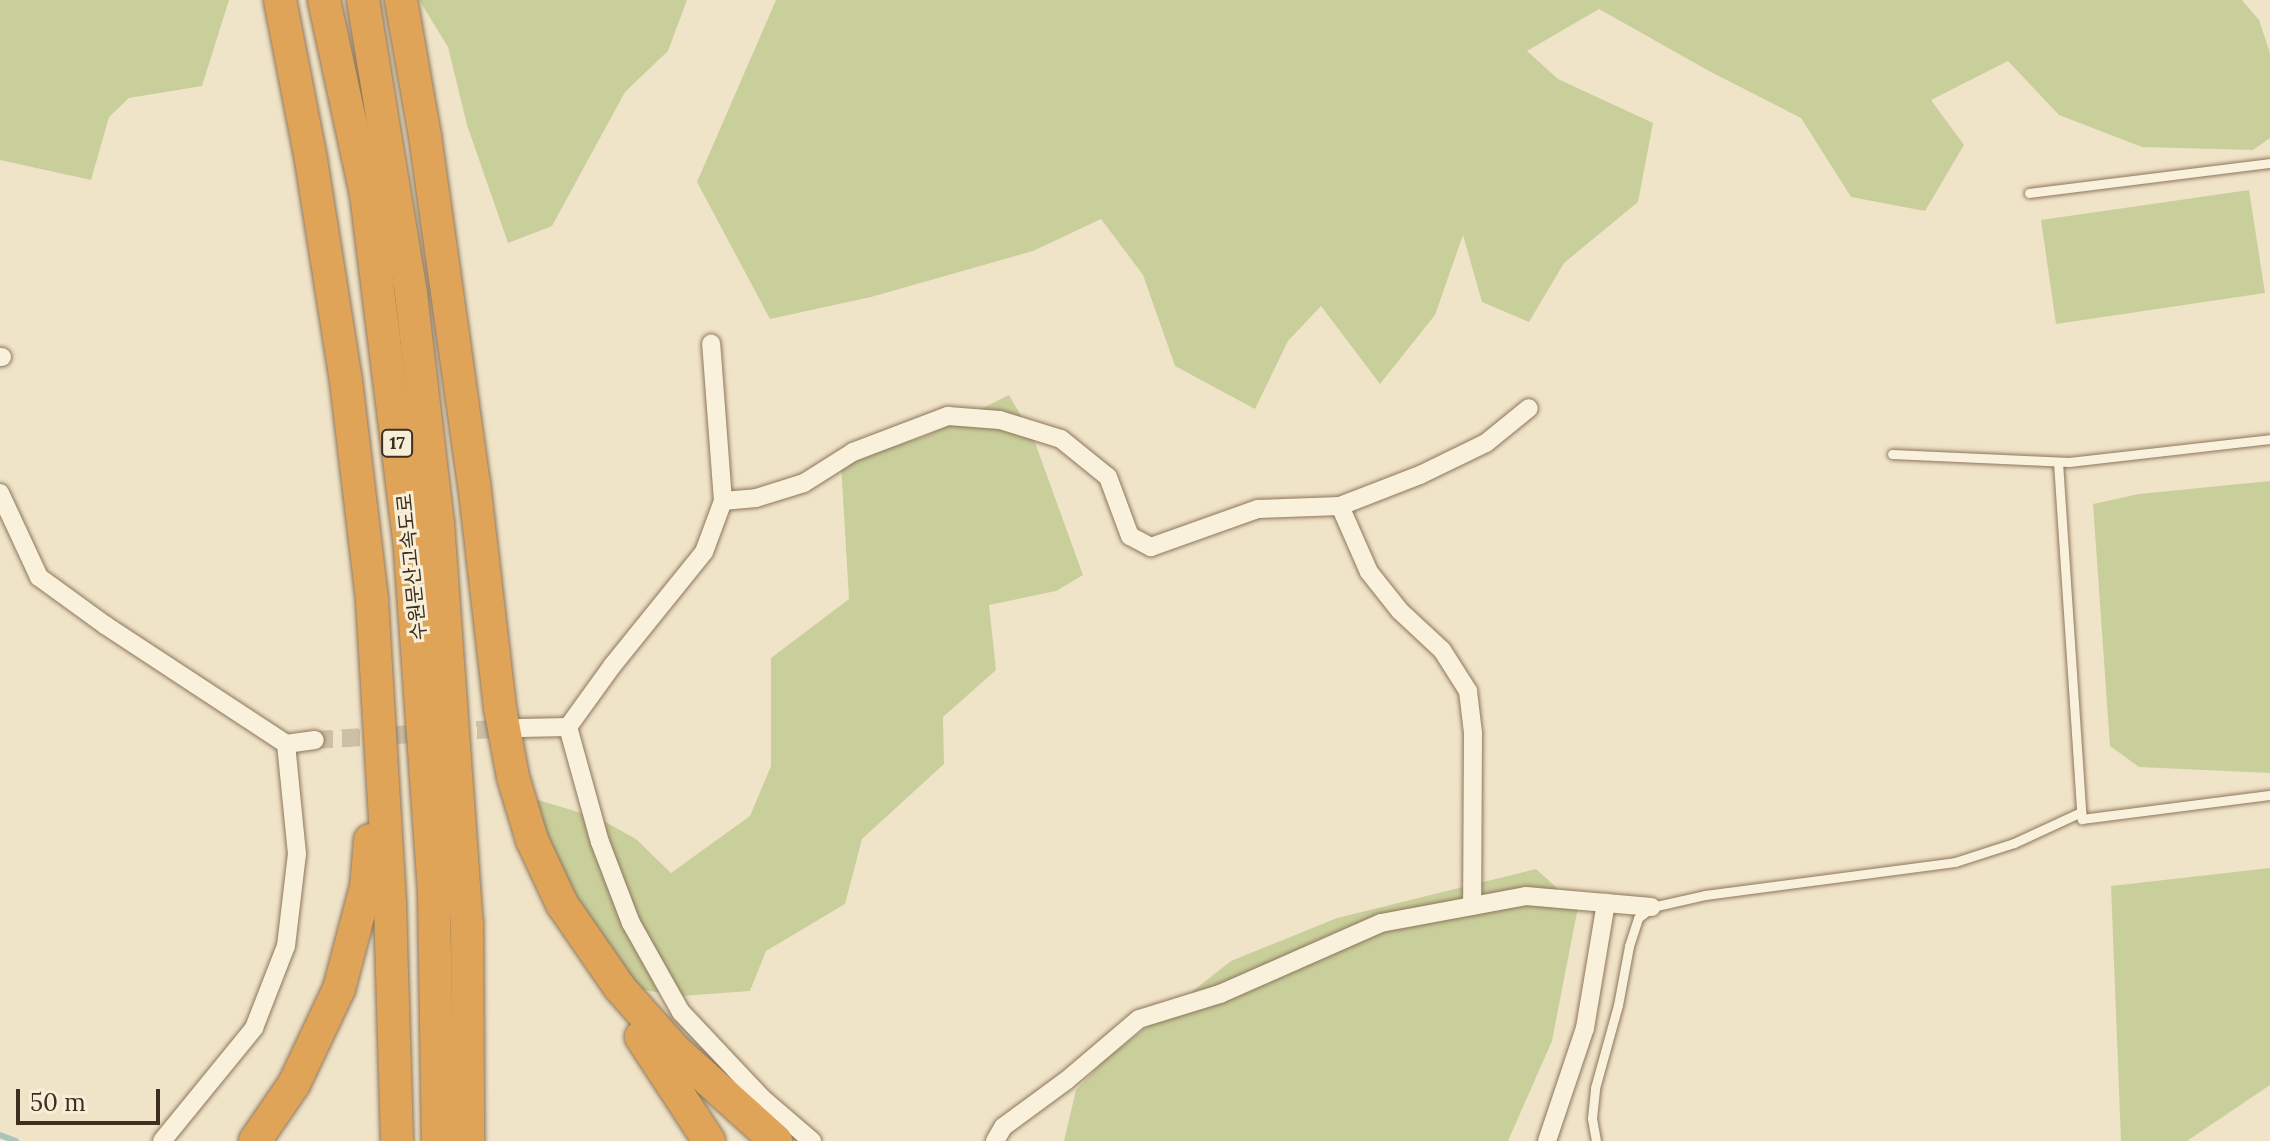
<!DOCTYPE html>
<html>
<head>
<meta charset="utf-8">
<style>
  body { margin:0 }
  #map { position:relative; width:2270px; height:1141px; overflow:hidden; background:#f0e4c8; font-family:Lora,"Noto Sans KR",serif }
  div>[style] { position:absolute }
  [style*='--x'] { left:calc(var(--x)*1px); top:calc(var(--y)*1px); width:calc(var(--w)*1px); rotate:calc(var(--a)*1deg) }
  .green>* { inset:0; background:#c9cf9b }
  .stream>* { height:6px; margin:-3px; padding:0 3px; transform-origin:3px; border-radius:3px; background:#a9c4bc }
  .minor-tunnel>* { height:18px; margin-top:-9px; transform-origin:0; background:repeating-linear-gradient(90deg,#ccc0a6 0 18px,transparent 0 27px) }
  .roads { filter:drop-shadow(0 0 2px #8d765c) drop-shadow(0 0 2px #8d765c) }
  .service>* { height:9px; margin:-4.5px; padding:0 4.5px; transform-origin:4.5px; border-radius:4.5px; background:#faf1dc }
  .minor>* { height:18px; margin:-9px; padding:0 9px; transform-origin:9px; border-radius:9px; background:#faf1dc }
  .motorway>* { height:32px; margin:-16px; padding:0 16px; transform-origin:16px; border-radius:16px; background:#e0a458 }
  span { translate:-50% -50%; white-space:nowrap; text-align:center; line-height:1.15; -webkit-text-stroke:6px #f7eed8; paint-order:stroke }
  .shield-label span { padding:2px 6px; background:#f7eed8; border:2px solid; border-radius:6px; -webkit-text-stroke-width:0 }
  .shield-label { font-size:18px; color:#3d2e20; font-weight:700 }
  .street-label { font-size:20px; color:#3d2e20 }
  .scale { position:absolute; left:16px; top:1089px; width:144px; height:36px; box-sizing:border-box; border:4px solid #3d2e20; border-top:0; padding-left:10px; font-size:24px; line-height:28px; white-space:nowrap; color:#3d2e20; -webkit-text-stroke:6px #f7eed8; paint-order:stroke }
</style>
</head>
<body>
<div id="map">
  <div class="green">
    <i style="clip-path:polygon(0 0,229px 0,202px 86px,129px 98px,109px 117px,91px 180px,0 160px)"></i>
    <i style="clip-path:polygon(419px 0,687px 0,668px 51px,625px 92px,552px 226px,508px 243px,467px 125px,448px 47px)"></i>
    <i style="clip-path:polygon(776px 0,2242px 0,2259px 20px,2270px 53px,2270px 138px,2253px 150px,2142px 147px,2059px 115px,2008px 61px,1931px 100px,1964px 145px,1925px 211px,1851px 197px,1801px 118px,1709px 71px,1599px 9px,1527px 51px,1558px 79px,1653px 123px,1638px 202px,1564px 263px,1529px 322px,1482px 302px,1463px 235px,1435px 315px,1380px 384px,1321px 306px,1288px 341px,1255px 409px,1175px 366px,1143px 275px,1101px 219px,1033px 251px,871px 297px,770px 319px,697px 182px)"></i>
    <i style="clip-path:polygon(2249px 190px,2265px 293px,2056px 324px,2041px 220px)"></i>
    <i style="clip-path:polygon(1009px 395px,1033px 437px,1083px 575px,1056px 591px,989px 605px,996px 670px,943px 717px,944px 764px,862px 839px,845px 904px,766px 951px,750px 991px,681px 996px,631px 988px,586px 926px,515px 793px,598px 818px,636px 839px,671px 873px,750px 816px,771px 766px,771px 658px,849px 599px,841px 464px,926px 436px)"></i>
    <i style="clip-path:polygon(2270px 481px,2270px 773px,2139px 767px,2110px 746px,2093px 504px,2139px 494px)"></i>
    <i style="clip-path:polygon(2270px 868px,2270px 1085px,2187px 1141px,2121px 1141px,2111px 886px)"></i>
    <i style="clip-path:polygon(1536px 869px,1578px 907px,1552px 1041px,1508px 1141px,1064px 1141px,1076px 1090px,1105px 1060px,1231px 961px,1337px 918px)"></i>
  </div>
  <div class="stream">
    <i style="--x:0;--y:1135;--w:17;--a:21"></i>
  </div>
  <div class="minor-tunnel">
    <i style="--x:315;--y:740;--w:197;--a:-3.5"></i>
  </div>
  <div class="roads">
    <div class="service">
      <i style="--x:2029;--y:193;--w:243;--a:-7.1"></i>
      <i style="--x:1892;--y:454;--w:177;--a:2.6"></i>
      <i style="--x:2069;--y:462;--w:202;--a:-6.5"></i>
      <i style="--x:2058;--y:462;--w:358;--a:86.2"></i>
      <i style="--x:2082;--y:819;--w:190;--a:-7.3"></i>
      <i style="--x:1596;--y:1141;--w:23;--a:-100"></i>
      <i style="--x:1592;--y:1118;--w:30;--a:-84"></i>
      <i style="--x:1595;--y:1088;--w:86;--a:-74.5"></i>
      <i style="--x:1618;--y:1005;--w:60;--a:-79.4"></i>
      <i style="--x:1629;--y:946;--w:29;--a:-72"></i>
      <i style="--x:1638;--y:918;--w:18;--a:-38"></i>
      <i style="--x:1652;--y:907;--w:54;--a:-12.8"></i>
      <i style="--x:1705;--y:895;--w:252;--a:-7.5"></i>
      <i style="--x:1955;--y:862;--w:62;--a:-17.9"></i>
      <i style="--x:2014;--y:843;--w:74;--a:-24.8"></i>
    </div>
    <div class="minor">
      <i style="--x:0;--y:357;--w:2;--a:0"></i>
      <i style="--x:0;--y:493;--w:93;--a:65.1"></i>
      <i style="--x:39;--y:577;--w:82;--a:36"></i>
      <i style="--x:105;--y:625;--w:217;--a:33.3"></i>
      <i style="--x:286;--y:744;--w:29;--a:-8"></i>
      <i style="--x:723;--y:501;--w:33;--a:-5"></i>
      <i style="--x:756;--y:498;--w:50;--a:-17.4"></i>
      <i style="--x:804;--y:483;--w:58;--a:-32.3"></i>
      <i style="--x:853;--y:452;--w:102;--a:-20.8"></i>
      <i style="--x:948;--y:416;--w:52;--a:4.4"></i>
      <i style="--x:1000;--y:420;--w:64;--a:17.3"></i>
      <i style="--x:1061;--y:439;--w:60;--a:39"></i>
      <i style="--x:1108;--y:477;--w:63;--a:69.6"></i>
      <i style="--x:1130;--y:536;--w:24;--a:28"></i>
      <i style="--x:1151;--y:547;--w:114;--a:-19.6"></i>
      <i style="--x:1258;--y:509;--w:82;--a:-2.1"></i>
      <i style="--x:1340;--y:506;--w:86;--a:-21.2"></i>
      <i style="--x:1420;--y:475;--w:73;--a:-25.9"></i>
      <i style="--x:1486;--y:443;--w:55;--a:-39.1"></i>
      <i style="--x:1340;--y:506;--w:72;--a:66.3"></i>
      <i style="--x:1369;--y:572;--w:50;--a:51.5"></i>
      <i style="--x:1400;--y:611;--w:57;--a:42.9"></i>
      <i style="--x:1442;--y:650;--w:49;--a:57.6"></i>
      <i style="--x:1468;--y:691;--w:42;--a:83.2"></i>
      <i style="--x:1473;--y:733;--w:173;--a:90.3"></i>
      <i style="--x:568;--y:727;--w:75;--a:-54.2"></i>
      <i style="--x:612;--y:666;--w:146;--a:-51.1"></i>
      <i style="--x:704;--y:552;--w:54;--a:-69.6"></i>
      <i style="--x:723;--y:501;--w:158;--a:-94.3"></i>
      <i style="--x:520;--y:728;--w:48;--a:-1.2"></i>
      <i style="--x:568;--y:727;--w:119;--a:74.5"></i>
      <i style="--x:600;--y:842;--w:87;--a:69.1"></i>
      <i style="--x:631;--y:923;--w:102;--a:60.7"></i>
      <i style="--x:681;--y:1012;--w:118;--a:46.7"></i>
      <i style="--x:762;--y:1098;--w:66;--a:40.7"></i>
      <i style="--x:162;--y:1141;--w:146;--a:-50.8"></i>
      <i style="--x:254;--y:1028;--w:88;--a:-68.7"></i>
      <i style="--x:286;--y:946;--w:93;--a:-83.2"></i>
      <i style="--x:297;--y:854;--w:111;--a:-95.7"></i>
      <i style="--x:995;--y:1141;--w:16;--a:-60"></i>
      <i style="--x:1003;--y:1127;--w:79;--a:-36.3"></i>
      <i style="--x:1067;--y:1080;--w:94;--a:-40.3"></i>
      <i style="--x:1139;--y:1019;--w:85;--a:-17.2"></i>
      <i style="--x:1220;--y:994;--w:176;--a:-23.8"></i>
      <i style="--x:1381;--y:923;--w:147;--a:-10.5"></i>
      <i style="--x:1526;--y:896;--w:126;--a:5"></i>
      <i style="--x:1547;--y:1141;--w:119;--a:-71.4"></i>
      <i style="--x:1585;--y:1028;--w:127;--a:-80.5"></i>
    </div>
    <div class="motorway">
      <i style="--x:280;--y:0;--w:163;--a:79"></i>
      <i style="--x:311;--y:160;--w:224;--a:81"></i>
      <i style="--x:346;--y:381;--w:221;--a:83.2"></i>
      <i style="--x:372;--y:600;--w:305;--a:86.6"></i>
      <i style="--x:390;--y:904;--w:237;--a:88.3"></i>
      <i style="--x:324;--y:0;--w:198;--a:77.8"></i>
      <i style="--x:366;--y:194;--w:358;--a:82.9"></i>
      <i style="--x:410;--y:549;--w:344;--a:86"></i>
      <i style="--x:434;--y:892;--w:249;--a:89.1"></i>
      <i style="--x:363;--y:0;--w:298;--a:80.7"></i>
      <i style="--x:411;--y:294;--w:231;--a:83.3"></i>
      <i style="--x:438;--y:523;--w:401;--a:85.9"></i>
      <i style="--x:467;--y:923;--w:218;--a:89.7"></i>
      <i style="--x:401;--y:0;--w:138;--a:80"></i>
      <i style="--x:425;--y:136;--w:350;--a:82"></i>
      <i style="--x:474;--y:483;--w:226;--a:83.4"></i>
      <i style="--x:500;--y:708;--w:70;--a:79.3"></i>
      <i style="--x:513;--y:777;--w:66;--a:73.2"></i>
      <i style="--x:532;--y:840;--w:71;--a:64.9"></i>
      <i style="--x:562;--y:904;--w:102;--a:55.4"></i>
      <i style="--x:620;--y:988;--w:83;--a:48.4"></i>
      <i style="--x:675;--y:1050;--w:136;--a:42"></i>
      <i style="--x:641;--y:1037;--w:124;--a:56.8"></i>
      <i style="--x:255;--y:1141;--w:69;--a:-55.6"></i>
      <i style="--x:294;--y:1084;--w:105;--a:-64.7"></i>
      <i style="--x:339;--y:989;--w:106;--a:-75.2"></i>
      <i style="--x:366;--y:887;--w:47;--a:-85.1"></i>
    </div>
  </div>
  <div class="shield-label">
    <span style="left:397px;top:443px">17</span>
  </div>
  <div class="street-label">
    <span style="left:411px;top:567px;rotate:-96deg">수원문산고속도로</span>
  </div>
  <div class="scale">50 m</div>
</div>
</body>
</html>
